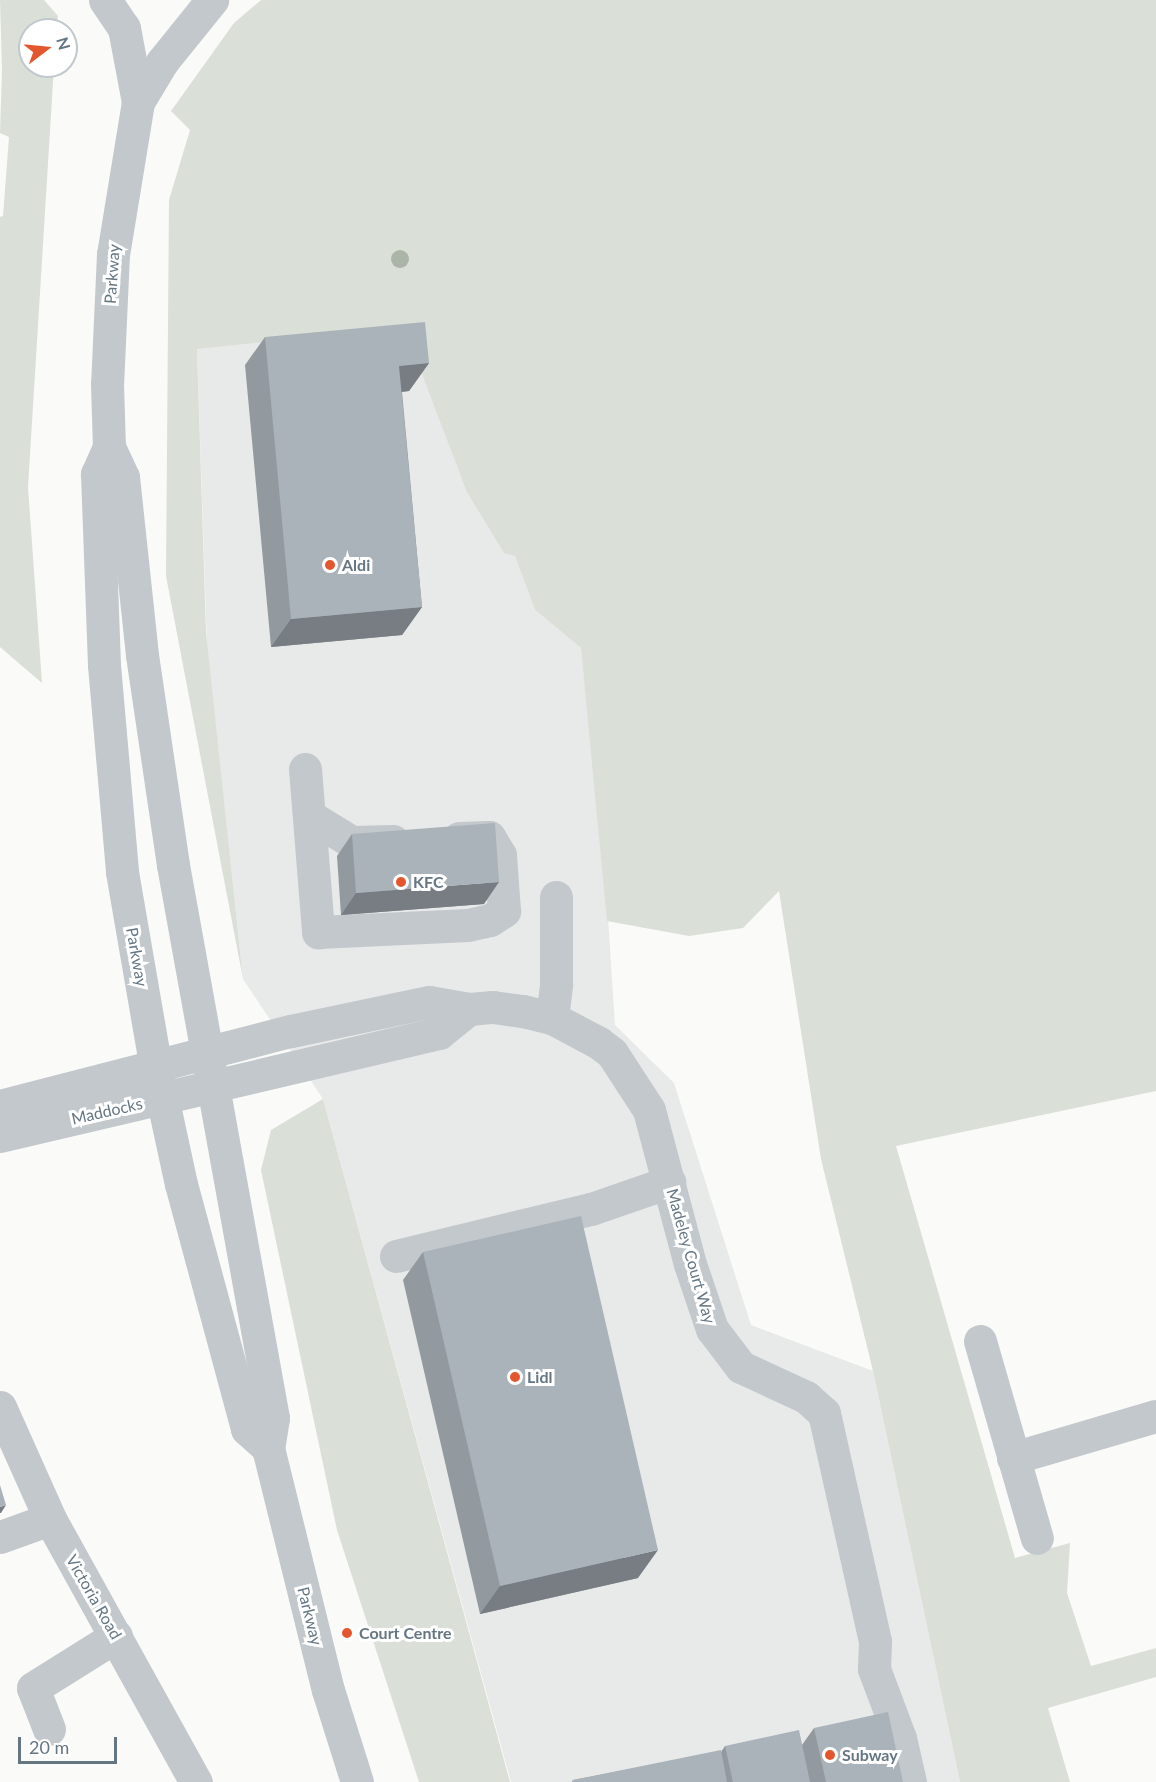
<!DOCTYPE html>
<html>
<head>
<meta charset="utf-8">
<style>
  body { margin:0 }
  #map { position:relative; width:1156px; height:1782px; overflow:hidden; background:#fafaf8; font-family:Lato,sans-serif }
  div>[style] { position:absolute }
  [style*='--x'] { left:calc(var(--x)*1px); top:calc(var(--y)*1px); width:calc(var(--w)*1px); rotate:calc(var(--a)*1deg) }
  .built>* { inset:0; background:#e8e9e9 }
  .green>* { inset:0; background:#dadfd7 }
  .minor>* { height:33px; margin:-16.5px; padding:0 16.5px; transform-origin:16.5px; border-radius:16.5px; background:#c3c8cc }
  .trees>* { width:18px; height:18px; margin:-9px; border-radius:50%; background:#aab4a7 }
  .wall>* { inset:0; background:#929a9f }
  .shaded-wall>* { inset:0; background:#777d82 }
  .building>* { inset:0; background:#aab3b9 }
  .dots>* { width:16px; height:16px; translate:-50% -50%; box-sizing:border-box; border:3px solid #fff; border-radius:50% }
  span { translate:-50% -50%; white-space:nowrap; text-align:center; line-height:1.15; -webkit-text-stroke:6px #fff; paint-order:stroke }
  .street-label { font-size:16px; color:#657683 }
  .poi-label { font-size:16px; color:#657683; font-weight:700 }
  .left { translate:0 -50%; text-align:left }
  .north { position:absolute; left:18px; top:18px; width:60px; height:60px; box-sizing:border-box; background:#fff; border:2px solid #c1c8cd; border-radius:50%; rotate:74deg; font-size:16px; font-weight:700; line-height:24px; text-align:center; color:#657683 }
  .north::after { content:''; display:block; margin:auto; width:21px; height:27px; background:#e4572e; clip-path:polygon(50% 0,100% 100%,50% 72%,0 100%) }
  .scale { position:absolute; left:18px; top:1737px; width:99px; height:27px; box-sizing:border-box; border:3px solid #657683; border-top:0; padding-left:8px; font-size:18px; line-height:21px; white-space:nowrap; color:#657683; -webkit-text-stroke:4px #fff; paint-order:stroke }
</style>
</head>
<body>
<div id="map">
  <div class="built">
    <i style="clip-path:polygon(404px 327px,515px 556px,535px 610px,581px 648px,606px 887px,615px 1025px,674px 1083px,751px 1325px,873px 1371px,960px 1782px,511px 1782px,323px 1099px,243px 979px,207px 646px,197px 348px)"></i>
  </div>
  <div class="green">
    <i style="clip-path:polygon(0 0,44px 0,58px 16px,57px 30px,30px 30px,30px 66px,54px 66px,28px 487px,42px 683px,0 647px,0 217px,3px 216px,9px 137px,0 133px,2px 70px)"></i>
    <i style="clip-path:polygon(261px 0,1156px 0,1156px 1091px,896px 1146px,1015px 1558px,1070px 1543px,1067px 1593px,1091px 1666px,1156px 1648px,1156px 1677px,1048px 1708px,1070px 1782px,960px 1782px,873px 1371px,821px 1159px,779px 891px,743px 928px,689px 936px,607px 921px,581px 648px,535px 610px,515px 556px,504px 553px,467px 492px,404px 327px,197px 349px,206px 632px,243px 979px,166px 576px,169px 200px,190px 130px,171px 111px,234px 23px)"></i>
    <i style="clip-path:polygon(323px 1099px,510px 1782px,419px 1782px,337px 1530px,261px 1170px,271px 1130px)"></i>
  </div>
  <div class="minor">
    <i style="--x:105;--y:0;--w:34;--a:56"></i>
    <i style="--x:124;--y:28;--w:75;--a:79.3"></i>
    <i style="--x:138;--y:102;--w:154;--a:99.3"></i>
    <i style="--x:113;--y:254;--w:130;--a:92.6"></i>
    <i style="--x:107;--y:384;--w:63;--a:88.2"></i>
    <i style="--x:109;--y:447;--w:30;--a:114"></i>
    <i style="--x:97;--y:474;--w:191;--a:87.9"></i>
    <i style="--x:104;--y:665;--w:208;--a:85"></i>
    <i style="--x:122;--y:872;--w:195;--a:80.2"></i>
    <i style="--x:155;--y:1064;--w:123;--a:77.8"></i>
    <i style="--x:181;--y:1184;--w:254;--a:74.9"></i>
    <i style="--x:247;--y:1429;--w:28;--a:42"></i>
    <i style="--x:138;--y:102;--w:47;--a:-59"></i>
    <i style="--x:162;--y:62;--w:80;--a:-51.1"></i>
    <i style="--x:109;--y:447;--w:33;--a:65"></i>
    <i style="--x:123;--y:477;--w:179;--a:83.9"></i>
    <i style="--x:142;--y:655;--w:212;--a:81.6"></i>
    <i style="--x:173;--y:865;--w:562;--a:79.75"></i>
    <i style="--x:273;--y:1418;--w:30;--a:99"></i>
    <i style="--x:268;--y:1448;--w:249;--a:76.1"></i>
    <i style="--x:328;--y:1690;--w:96;--a:72.5"></i>
    <i style="--x:305;--y:769;--w:164;--a:85.4"></i>
    <i style="--x:318;--y:932;--w:150;--a:-2.7"></i>
    <i style="--x:468;--y:925;--w:23;--a:-13"></i>
    <i style="--x:490;--y:920;--w:17;--a:-33"></i>
    <i style="--x:504;--y:911;--w:56;--a:-94.1"></i>
    <i style="--x:500;--y:855;--w:21;--a:-121"></i>
    <i style="--x:489;--y:837;--w:30;--a:178"></i>
    <i style="--x:311;--y:817;--w:48;--a:31.4"></i>
    <i style="--x:352;--y:842;--w:41;--a:-1.4"></i>
    <i style="--x:552;--y:1018;--w:34;--a:-83"></i>
    <i style="--x:556;--y:984;--w:87;--a:-90"></i>
    <i style="--x:0;--y:1106;--w:301;--a:-14.5"></i>
    <i style="--x:291;--y:1031;--w:141;--a:-11.9"></i>
    <i style="--x:429;--y:1002;--w:41;--a:9.9"></i>
    <i style="--x:469;--y:1009;--w:24;--a:-5"></i>
    <i style="--x:493;--y:1007;--w:30;--a:8"></i>
    <i style="--x:523;--y:1011;--w:30;--a:14"></i>
    <i style="--x:552;--y:1018;--w:53;--a:28"></i>
    <i style="--x:599;--y:1043;--w:16;--a:38"></i>
    <i style="--x:612;--y:1053;--w:68;--a:57"></i>
    <i style="--x:649;--y:1110;--w:159;--a:75.1"></i>
    <i style="--x:690;--y:1264;--w:69;--a:71.3"></i>
    <i style="--x:712;--y:1329;--w:48;--a:52.7"></i>
    <i style="--x:741;--y:1367;--w:72;--a:24.8"></i>
    <i style="--x:806;--y:1397;--w:24;--a:42"></i>
    <i style="--x:824;--y:1413;--w:234;--a:77.4"></i>
    <i style="--x:875;--y:1641;--w:28;--a:92"></i>
    <i style="--x:874;--y:1669;--w:74;--a:69.4"></i>
    <i style="--x:900;--y:1738;--w:45;--a:77.2"></i>
    <i style="--x:0;--y:1136;--w:451;--a:-13.2"></i>
    <i style="--x:439;--y:1033;--w:38;--a:-39"></i>
    <i style="--x:396;--y:1256;--w:201;--a:-13.6"></i>
    <i style="--x:591;--y:1209;--w:83;--a:-19.1"></i>
    <i style="--x:980;--y:1341;--w:205;--a:73.9"></i>
    <i style="--x:0;--y:1407;--w:123;--a:65.9"></i>
    <i style="--x:50;--y:1519;--w:301;--a:61"></i>
    <i style="--x:1013;--y:1458;--w:149;--a:-16.4"></i>
    <i style="--x:0;--y:1537;--w:53;--a:-19.8"></i>
    <i style="--x:49;--y:1729;--w:44;--a:-111.3"></i>
    <i style="--x:33;--y:1688;--w:98;--a:-32.1"></i>
  </div>
  <div class="trees">
    <i style="left:400px;top:259px"></i>
  </div>
  <div class="wall">
    <i style="clip-path:polygon(265px 337px,429px 363px,409px 391px,402px 392px,422px 607px,402px 635px,271px 647px,245px 365px)"></i>
    <i style="clip-path:polygon(352px 834px,484px 904px,341px 915px,337px 856px)"></i>
    <i style="clip-path:polygon(423px 1252px,638px 1578px,480px 1614px,403px 1280px)"></i>
    <i style="clip-path:polygon(814px 1728px,903px 1782px,572px 1782px,573px 1780px,721px 1752px,725px 1746px,802px 1745px)"></i>
  </div>
  <div class="shaded-wall">
    <i style="clip-path:polygon(429px 363px,409px 391px,380px 394px,399px 366px)"></i>
    <i style="clip-path:polygon(422px 607px,402px 635px,271px 647px,291px 619px)"></i>
    <i style="clip-path:polygon(499px 882px,484px 904px,341px 915px,356px 893px)"></i>
    <i style="clip-path:polygon(6px 1505px,1px 1513px,0 1513px,0 1507px)"></i>
    <i style="clip-path:polygon(658px 1550px,638px 1578px,480px 1614px,500px 1586px)"></i>
  </div>
  <div class="building">
    <i style="clip-path:polygon(425px 322px,429px 363px,399px 366px,422px 607px,291px 619px,265px 337px)"></i>
    <i style="clip-path:polygon(495px 823px,499px 882px,356px 893px,352px 834px)"></i>
    <i style="clip-path:polygon(581px 1216px,658px 1550px,500px 1586px,423px 1252px)"></i>
    <i style="clip-path:polygon(0 1485px,6px 1505px,0 1507px)"></i>
    <i style="clip-path:polygon(888px 1712px,903px 1782px,826px 1782px,814px 1728px)"></i>
    <i style="clip-path:polygon(799px 1730px,810px 1782px,733px 1782px,725px 1746px)"></i>
    <i style="clip-path:polygon(721px 1750px,727px 1782px,573px 1782px,573px 1780px)"></i>
  </div>
  <div class="dots">
    <i style="left:330px;top:565px;background:#e4572e"></i>
    <i style="left:401px;top:882px;background:#e4572e"></i>
    <i style="left:515px;top:1377px;background:#e4572e"></i>
    <i style="left:347px;top:1633px;background:#e4572e"></i>
    <i style="left:830px;top:1755px;background:#e4572e"></i>
  </div>
  <div class="street-label">
    <span style="left:112px;top:274px;rotate:-86deg">Parkway</span>
    <span style="left:137px;top:957px;rotate:80deg">Parkway</span>
    <span style="left:107px;top:1111px;rotate:-13deg">Maddocks</span>
    <span style="left:691px;top:1256px;rotate:74deg">Madeley Court Way</span>
    <span style="left:94px;top:1597px;rotate:60deg">Victoria Road</span>
    <span style="left:310px;top:1616px;rotate:76deg">Parkway</span>
  </div>
  <div class="poi-label">
    <span class="left" style="left:342px;top:565px">Aldi</span>
    <span class="left" style="left:413px;top:882px">KFC</span>
    <span class="left" style="left:527px;top:1377px">Lidl</span>
    <span class="left" style="left:359px;top:1633px">Court Centre</span>
    <span class="left" style="left:842px;top:1755px">Subway</span>
  </div>
  <div class="north">N</div>
  <div class="scale">20 m</div>
</div>
</body>
</html>
